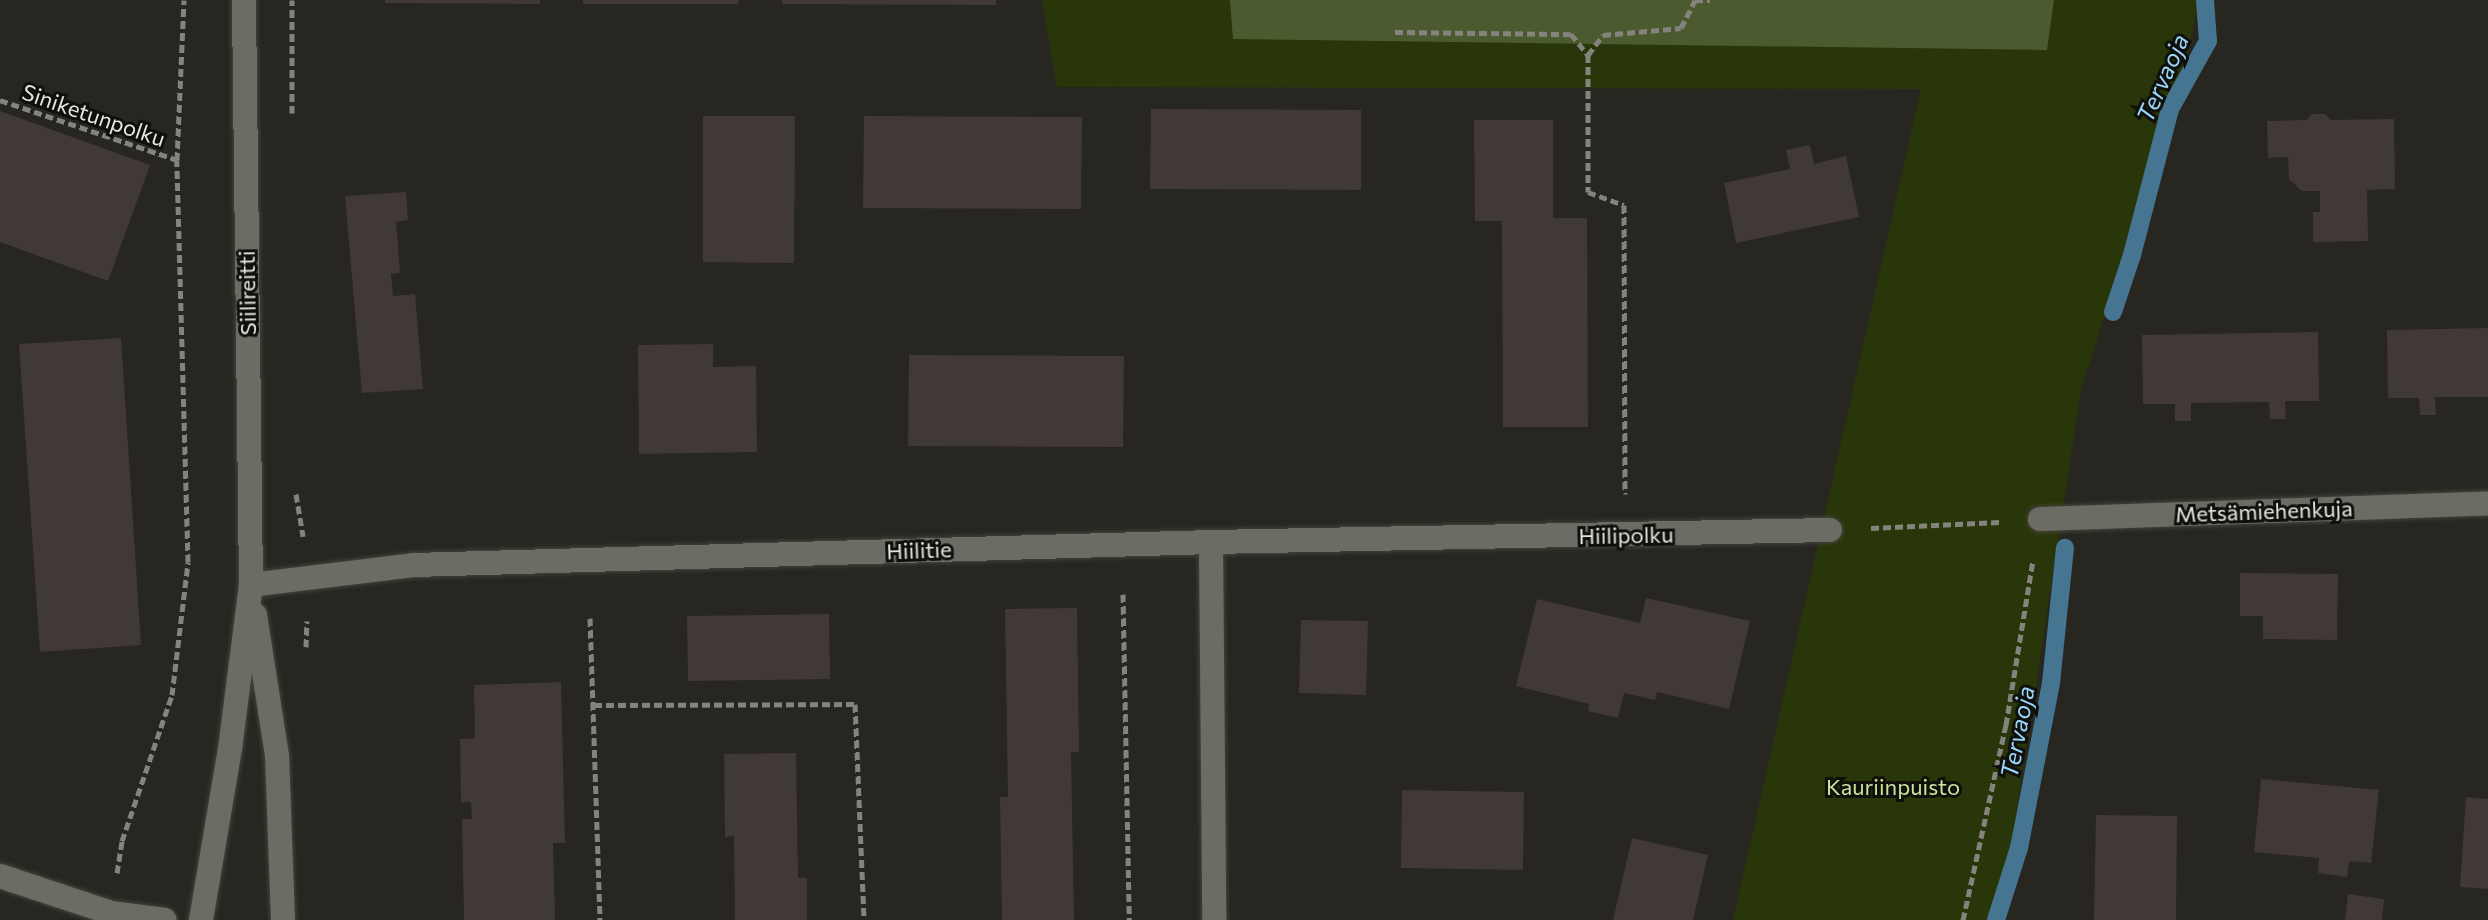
<!DOCTYPE html>
<html>
<head>
<meta charset="utf-8">
<style>
  body { margin:0 }
  #map { position:relative; width:2488px; height:920px; overflow:hidden; background:#272620; font-family:Commissioner,sans-serif }
  div>[style] { position:absolute }
  [style*='--x'] { left:calc(var(--x)*1px); top:calc(var(--y)*1px); width:calc(var(--w)*1px); rotate:calc(var(--a)*1deg) }
  .green>* { inset:0; background:#293609 }
  .forest>* { inset:0; background:#4c5b2f }
  .stream>* { height:18px; margin:-9px; padding:0 9px; transform-origin:9px; border-radius:9px; background:#457591 }
  .building>* { inset:0; background:#403937 }
  .path>* { height:5px; margin-top:-2.5px; transform-origin:0; background:repeating-linear-gradient(90deg,#84837e 0 8px,transparent 0 12px) }
  .roads { filter:drop-shadow(0 0 2px #44433d) drop-shadow(0 0 2px #44433d) }
  .minor>* { height:24px; margin:-12px; padding:0 12px; transform-origin:12px; border-radius:12px; background:#6d6c64 }
  span { translate:-50% -50%; white-space:nowrap; text-align:center; line-height:1.15; -webkit-text-stroke:6px #0f0f0c; paint-order:stroke }
  .street-label { font-size:22px; color:#e7e6e2 }
  .park-label { font-size:22px; color:#cae49b }
  .water-label { font-size:24px; color:#9bd7fb; font-style:italic }
</style>
</head>
<body>
<div id="map">
  <div class="green">
    <i style="clip-path:polygon(1042px 0,2199px 0,2188px 52px,2081px 390px,2000px 920px,1733px 920px,1921px 89px,1057px 87px)"></i>
  </div>
  <div class="forest">
    <i style="clip-path:polygon(1230px 0,2054px 0,2047px 50px,1233px 39px)"></i>
  </div>
  <div class="stream">
    <i style="--x:2113;--y:312;--w:60;--a:-71.6"></i>
    <i style="--x:2132;--y:255;--w:151;--a:-75.4"></i>
    <i style="--x:2170;--y:109;--w:78;--a:-60.8"></i>
    <i style="--x:2208;--y:41;--w:41;--a:-94.2"></i>
    <i style="--x:1996;--y:920;--w:76;--a:-72.3"></i>
    <i style="--x:2019;--y:848;--w:168;--a:-79"></i>
    <i style="--x:2051;--y:683;--w:136;--a:-84.1"></i>
  </div>
  <div class="building">
    <i style="clip-path:polygon(385px 0,540px 0,540px 4px,385px 3px)"></i>
    <i style="clip-path:polygon(583px 0,739px 0,738px 4px,583px 4px)"></i>
    <i style="clip-path:polygon(782px 0,996px 0,996px 5px,782px 4px)"></i>
    <i style="clip-path:polygon(1151px 109px,1361px 110px,1361px 190px,1150px 189px)"></i>
    <i style="clip-path:polygon(0 111px,150px 165px,108px 281px,0 242px)"></i>
    <i style="clip-path:polygon(2312px 114px,2325px 114px,2331px 120px,2394px 119px,2395px 189px,2367px 190px,2368px 241px,2313px 242px,2313px 212px,2320px 212px,2320px 191px,2302px 191px,2289px 179px,2288px 157px,2268px 158px,2267px 121px,2306px 120px)"></i>
    <i style="clip-path:polygon(703px 116px,795px 116px,794px 263px,703px 262px)"></i>
    <i style="clip-path:polygon(864px 116px,1082px 117px,1081px 209px,863px 208px)"></i>
    <i style="clip-path:polygon(1474px 120px,1553px 120px,1553px 218px,1587px 218px,1588px 427px,1503px 427px,1502px 221px,1475px 221px)"></i>
    <i style="clip-path:polygon(1810px 145px,1814px 164px,1846px 156px,1859px 217px,1736px 243px,1724px 183px,1790px 169px,1786px 150px)"></i>
    <i style="clip-path:polygon(406px 192px,408px 220px,396px 222px,400px 273px,391px 274px,393px 296px,415px 294px,423px 389px,362px 393px,345px 196px)"></i>
    <i style="clip-path:polygon(2488px 328px,2488px 397px,2435px 397px,2436px 415px,2420px 415px,2419px 398px,2388px 398px,2387px 330px)"></i>
    <i style="clip-path:polygon(2318px 332px,2319px 401px,2285px 401px,2286px 419px,2270px 419px,2269px 402px,2191px 403px,2191px 421px,2175px 421px,2175px 404px,2143px 404px,2142px 335px)"></i>
    <i style="clip-path:polygon(121px 338px,141px 645px,40px 652px,19px 344px)"></i>
    <i style="clip-path:polygon(713px 344px,713px 367px,756px 366px,757px 452px,639px 454px,638px 345px)"></i>
    <i style="clip-path:polygon(909px 355px,1124px 356px,1123px 447px,908px 446px)"></i>
    <i style="clip-path:polygon(2240px 573px,2338px 574px,2337px 640px,2263px 639px,2263px 616px,2240px 616px)"></i>
    <i style="clip-path:polygon(1646px 598px,1750px 621px,1729px 709px,1657px 692px,1655px 700px,1624px 693px,1618px 718px,1588px 711px,1589px 704px,1516px 686px,1537px 599px,1640px 623px)"></i>
    <i style="clip-path:polygon(1077px 608px,1079px 752px,1071px 752px,1074px 920px,1002px 920px,1000px 797px,1008px 797px,1005px 609px)"></i>
    <i style="clip-path:polygon(829px 614px,830px 679px,688px 681px,687px 616px)"></i>
    <i style="clip-path:polygon(1301px 620px,1368px 621px,1366px 695px,1299px 693px)"></i>
    <i style="clip-path:polygon(561px 682px,565px 843px,553px 843px,555px 920px,464px 920px,462px 819px,472px 819px,471px 802px,461px 802px,460px 739px,475px 738px,474px 685px)"></i>
    <i style="clip-path:polygon(796px 753px,798px 878px,807px 878px,807px 920px,735px 920px,734px 836px,725px 837px,724px 754px)"></i>
    <i style="clip-path:polygon(2261px 779px,2379px 790px,2371px 863px,2349px 861px,2347px 877px,2318px 873px,2319px 858px,2254px 852px)"></i>
    <i style="clip-path:polygon(1402px 790px,1524px 792px,1523px 870px,1401px 868px)"></i>
    <i style="clip-path:polygon(2466px 797px,2488px 799px,2488px 889px,2460px 887px)"></i>
    <i style="clip-path:polygon(2096px 815px,2177px 816px,2176px 920px,2094px 920px)"></i>
    <i style="clip-path:polygon(1632px 838px,1708px 855px,1693px 920px,1613px 920px)"></i>
    <i style="clip-path:polygon(2348px 894px,2384px 899px,2382px 920px,2345px 920px)"></i>
  </div>
  <div class="path">
    <i style="--x:1695;--y:0;--w:15;--a:0"></i>
    <i style="--x:1395;--y:32;--w:176;--a:0.7"></i>
    <i style="--x:1571;--y:34;--w:27;--a:51"></i>
    <i style="--x:1588;--y:55;--w:25;--a:-53"></i>
    <i style="--x:1603;--y:35;--w:78;--a:-5.1"></i>
    <i style="--x:1681;--y:28;--w:31;--a:-63"></i>
    <i style="--x:1588;--y:55;--w:137;--a:90"></i>
    <i style="--x:1588;--y:192;--w:38;--a:20"></i>
    <i style="--x:1624;--y:205;--w:289;--a:89.8"></i>
    <i style="--x:0;--y:100;--w:187;--a:18.7"></i>
    <i style="--x:292;--y:113;--w:113;--a:-90"></i>
    <i style="--x:296;--y:494;--w:43;--a:80.5"></i>
    <i style="--x:1871;--y:528;--w:129;--a:-2.7"></i>
    <i style="--x:1123;--y:594;--w:326;--a:88.9"></i>
    <i style="--x:590;--y:618;--w:302;--a:88.1"></i>
    <i style="--x:306;--y:647;--w:26;--a:-88"></i>
    <i style="--x:594;--y:705;--w:261;--a:-0.2"></i>
    <i style="--x:855;--y:704;--w:216;--a:87.6"></i>
    <i style="--x:117;--y:873;--w:32;--a:-81"></i>
    <i style="--x:122;--y:841;--w:154;--a:-71.1"></i>
    <i style="--x:172;--y:695;--w:134;--a:-83.1"></i>
    <i style="--x:188;--y:562;--w:402;--a:-91.6"></i>
    <i style="--x:177;--y:160;--w:160;--a:-87.5"></i>
    <i style="--x:1963;--y:920;--w:200;--a:-77.6"></i>
    <i style="--x:2006;--y:725;--w:166;--a:-80.7"></i>
  </div>
  <div class="roads">
    <div class="minor">
      <i style="--x:2040;--y:519;--w:448;--a:-2"></i>
      <i style="--x:1211;--y:542;--w:619;--a:-1.11"></i>
      <i style="--x:251;--y:585;--w:164;--a:-7"></i>
      <i style="--x:414;--y:565;--w:797;--a:-1.65"></i>
      <i style="--x:1211;--y:542;--w:378;--a:89.5"></i>
      <i style="--x:255;--y:615;--w:143;--a:81.1"></i>
      <i style="--x:277;--y:756;--w:164;--a:87.9"></i>
      <i style="--x:0;--y:876;--w:117;--a:18.4"></i>
      <i style="--x:111;--y:913;--w:54;--a:7.4"></i>
      <i style="--x:201;--y:920;--w:173;--a:-80.4"></i>
      <i style="--x:230;--y:749;--w:165;--a:-82.7"></i>
      <i style="--x:251;--y:585;--w:585;--a:-90.69"></i>
    </div>
  </div>
  <div class="street-label">
    <span style="left:94px;top:115px;rotate:19deg">Siniketunpolku</span>
    <span style="left:247px;top:293px;rotate:-91deg">Siilireitti</span>
    <span style="left:2264px;top:511px;rotate:-2deg">Metsämiehenkuja</span>
    <span style="left:1626px;top:535px;rotate:-1deg">Hiilipolku</span>
    <span style="left:919px;top:550px;rotate:-2deg">Hiilitie</span>
  </div>
  <div class="park-label">
    <span style="left:1893px;top:787px">Kauriinpuisto</span>
  </div>
  <div class="water-label">
    <span style="left:2162px;top:78px;rotate:-66deg">Tervaoja</span>
    <span style="left:2017px;top:732px;rotate:-79deg">Tervaoja</span>
  </div>
</div>
</body>
</html>
